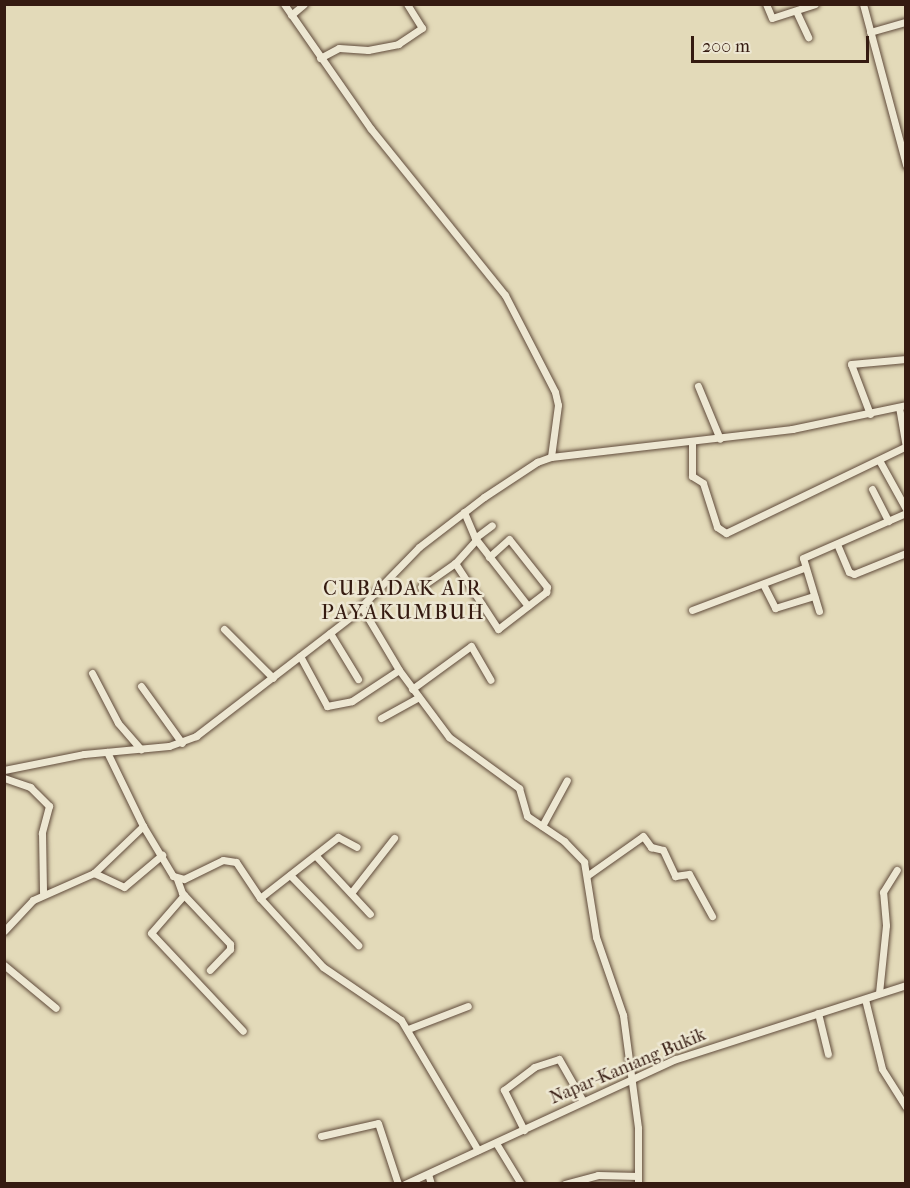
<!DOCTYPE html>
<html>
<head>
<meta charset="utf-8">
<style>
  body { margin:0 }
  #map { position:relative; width:910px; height:1188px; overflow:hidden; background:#e3dab9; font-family:"IM FELL French Canon",serif }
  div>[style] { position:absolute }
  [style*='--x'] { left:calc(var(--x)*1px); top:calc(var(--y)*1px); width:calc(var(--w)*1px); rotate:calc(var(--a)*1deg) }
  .roads { filter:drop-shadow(0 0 2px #604b3b) drop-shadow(0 0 2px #604b3b) }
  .minor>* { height:7px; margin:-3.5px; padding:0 3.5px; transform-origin:3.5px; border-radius:3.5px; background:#ede7d2 }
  span { translate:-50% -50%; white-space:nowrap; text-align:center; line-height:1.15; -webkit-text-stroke:5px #ede7d2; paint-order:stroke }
  .street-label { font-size:18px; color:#351b11 }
  .quarter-label { font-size:21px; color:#351b11; letter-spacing:1.5px }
  .frame { position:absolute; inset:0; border:6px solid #351b11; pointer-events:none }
  .scale { position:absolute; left:691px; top:36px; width:178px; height:27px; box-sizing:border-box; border:3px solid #351b11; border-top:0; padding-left:8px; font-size:18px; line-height:21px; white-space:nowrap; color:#351b11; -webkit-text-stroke:4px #ede7d2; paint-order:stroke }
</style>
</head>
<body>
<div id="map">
  <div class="roads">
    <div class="minor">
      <i style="--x:284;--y:4;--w:152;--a:55.2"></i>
      <i style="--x:371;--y:129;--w:213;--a:51.1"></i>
      <i style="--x:505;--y:295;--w:109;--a:62.7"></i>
      <i style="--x:555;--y:392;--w:13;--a:77"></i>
      <i style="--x:558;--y:405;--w:52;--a:97.7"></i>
      <i style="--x:766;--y:4;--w:15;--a:67"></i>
      <i style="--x:772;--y:18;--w:45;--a:-18"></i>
      <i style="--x:863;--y:4;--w:167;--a:75"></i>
      <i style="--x:796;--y:11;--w:29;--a:65"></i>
      <i style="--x:291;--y:15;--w:17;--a:-40"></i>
      <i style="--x:870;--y:32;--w:37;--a:-16"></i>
      <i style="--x:320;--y:58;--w:21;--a:-28"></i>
      <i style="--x:339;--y:48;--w:29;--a:4"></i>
      <i style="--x:368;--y:50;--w:31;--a:-11"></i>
      <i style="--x:398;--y:44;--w:29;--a:-34"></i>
      <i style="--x:422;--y:28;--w:28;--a:-122"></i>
      <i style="--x:698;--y:386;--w:57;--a:67.5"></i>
      <i style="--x:899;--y:407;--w:41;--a:80.1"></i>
      <i style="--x:870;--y:414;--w:53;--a:-110.8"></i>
      <i style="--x:851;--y:364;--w:55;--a:-5.2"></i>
      <i style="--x:692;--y:443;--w:33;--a:90"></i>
      <i style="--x:692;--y:476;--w:13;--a:32"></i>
      <i style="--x:703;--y:483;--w:46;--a:72.3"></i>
      <i style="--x:717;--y:527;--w:11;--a:34"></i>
      <i style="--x:726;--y:533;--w:199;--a:-25.7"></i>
      <i style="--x:879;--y:460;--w:56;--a:61.1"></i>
      <i style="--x:872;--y:489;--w:36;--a:63"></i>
      <i style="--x:464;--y:512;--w:28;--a:67"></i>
      <i style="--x:475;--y:538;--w:86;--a:52.1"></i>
      <i style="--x:475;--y:538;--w:21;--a:-37"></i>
      <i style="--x:476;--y:540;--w:31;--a:132"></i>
      <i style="--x:455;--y:563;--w:79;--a:56.9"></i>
      <i style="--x:498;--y:629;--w:61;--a:-37.6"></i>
      <i style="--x:546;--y:592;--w:5;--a:-79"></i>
      <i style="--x:547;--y:587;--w:61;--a:-128.4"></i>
      <i style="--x:509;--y:539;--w:27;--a:138"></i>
      <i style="--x:837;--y:544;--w:30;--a:67"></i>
      <i style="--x:849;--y:572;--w:5;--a:22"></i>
      <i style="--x:854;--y:574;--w:56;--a:-22"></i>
      <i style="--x:763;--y:584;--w:27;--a:63"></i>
      <i style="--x:775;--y:608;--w:41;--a:-17.1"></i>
      <i style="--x:421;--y:587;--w:42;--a:-35.2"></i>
      <i style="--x:361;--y:606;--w:74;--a:59.3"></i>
      <i style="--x:399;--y:670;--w:84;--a:53.3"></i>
      <i style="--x:449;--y:737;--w:87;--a:36.1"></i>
      <i style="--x:519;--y:788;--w:29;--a:74"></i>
      <i style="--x:527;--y:816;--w:45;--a:34"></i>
      <i style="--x:564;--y:841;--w:29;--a:46"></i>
      <i style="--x:584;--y:862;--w:76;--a:80.9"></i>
      <i style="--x:596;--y:937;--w:83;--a:70.9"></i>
      <i style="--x:623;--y:1015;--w:114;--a:82.4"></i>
      <i style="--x:638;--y:1128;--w:56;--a:90"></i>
      <i style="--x:692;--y:610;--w:120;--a:-20.6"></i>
      <i style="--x:819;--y:611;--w:55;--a:-106.8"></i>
      <i style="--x:803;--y:558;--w:112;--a:-23.6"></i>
      <i style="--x:224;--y:629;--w:69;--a:45"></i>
      <i style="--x:330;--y:633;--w:54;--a:58.7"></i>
      <i style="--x:300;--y:656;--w:57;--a:61.6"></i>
      <i style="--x:327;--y:706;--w:25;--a:-11"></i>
      <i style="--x:352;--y:701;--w:56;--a:-33.4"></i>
      <i style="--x:92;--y:673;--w:56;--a:62.5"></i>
      <i style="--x:118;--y:723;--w:35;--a:49"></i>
      <i style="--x:141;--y:686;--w:70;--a:54.3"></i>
      <i style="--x:412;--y:689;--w:73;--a:-36.1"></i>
      <i style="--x:471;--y:646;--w:39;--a:60"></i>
      <i style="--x:381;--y:718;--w:43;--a:-28.9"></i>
      <i style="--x:107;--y:752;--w:82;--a:64.1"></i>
      <i style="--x:143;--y:826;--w:58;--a:59"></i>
      <i style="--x:173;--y:876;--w:11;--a:15"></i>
      <i style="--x:184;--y:879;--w:43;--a:-26"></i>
      <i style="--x:223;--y:860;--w:13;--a:9"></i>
      <i style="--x:236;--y:862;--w:43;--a:56.3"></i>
      <i style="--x:260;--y:898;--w:93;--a:47.6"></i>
      <i style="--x:323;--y:967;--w:94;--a:34.2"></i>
      <i style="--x:401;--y:1020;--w:151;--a:59.4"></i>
      <i style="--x:4;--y:770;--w:82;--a:-11.3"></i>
      <i style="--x:84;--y:754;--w:85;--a:-5.4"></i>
      <i style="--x:169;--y:746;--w:29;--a:-20"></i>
      <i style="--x:196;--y:736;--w:197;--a:-37.6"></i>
      <i style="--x:352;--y:616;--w:96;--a:-45.8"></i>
      <i style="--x:419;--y:547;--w:82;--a:-37.6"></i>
      <i style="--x:484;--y:497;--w:64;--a:-33.4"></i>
      <i style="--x:537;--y:462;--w:15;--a:-20"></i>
      <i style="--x:551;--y:457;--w:243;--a:-6.6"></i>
      <i style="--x:792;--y:429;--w:116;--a:-11.9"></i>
      <i style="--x:4;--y:778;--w:28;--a:19"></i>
      <i style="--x:30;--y:787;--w:27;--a:45"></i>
      <i style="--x:49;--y:806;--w:28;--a:105"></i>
      <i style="--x:42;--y:833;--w:60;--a:89"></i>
      <i style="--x:542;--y:826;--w:52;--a:-61.5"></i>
      <i style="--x:316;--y:856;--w:79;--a:47"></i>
      <i style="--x:94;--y:873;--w:33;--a:25"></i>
      <i style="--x:124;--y:887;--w:50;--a:-40.1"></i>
      <i style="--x:290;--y:875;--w:98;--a:45.8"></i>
      <i style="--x:588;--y:875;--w:67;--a:-35.3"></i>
      <i style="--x:643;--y:836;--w:14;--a:54"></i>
      <i style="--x:651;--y:847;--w:12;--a:14"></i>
      <i style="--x:663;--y:850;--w:29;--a:65"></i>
      <i style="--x:675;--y:876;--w:14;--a:-8"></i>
      <i style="--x:689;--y:874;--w:48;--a:61.3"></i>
      <i style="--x:177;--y:879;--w:15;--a:70"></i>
      <i style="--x:182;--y:893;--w:70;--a:46.7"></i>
      <i style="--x:230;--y:944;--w:5;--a:90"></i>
      <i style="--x:230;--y:949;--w:29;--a:134"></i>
      <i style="--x:351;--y:893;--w:70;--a:-52"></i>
      <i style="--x:184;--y:895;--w:50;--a:131"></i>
      <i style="--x:151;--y:933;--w:134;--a:46.8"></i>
      <i style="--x:260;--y:898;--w:99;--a:-38"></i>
      <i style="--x:338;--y:837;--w:21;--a:28"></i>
      <i style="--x:4;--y:931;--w:42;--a:-46.9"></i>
      <i style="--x:33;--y:900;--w:67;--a:-23.9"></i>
      <i style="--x:94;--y:873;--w:68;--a:-43.8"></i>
      <i style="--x:4;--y:965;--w:67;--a:39.6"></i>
      <i style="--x:879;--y:993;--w:68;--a:-84.1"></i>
      <i style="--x:886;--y:925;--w:33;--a:-95"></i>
      <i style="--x:883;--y:892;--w:26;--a:-58"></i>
      <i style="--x:865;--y:999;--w:72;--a:76.3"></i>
      <i style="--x:882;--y:1069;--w:45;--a:57.7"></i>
      <i style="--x:818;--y:1013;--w:42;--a:76.3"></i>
      <i style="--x:408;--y:1029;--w:64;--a:-21"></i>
      <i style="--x:524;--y:1130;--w:45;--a:-116.6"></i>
      <i style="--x:504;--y:1090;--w:38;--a:-37"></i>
      <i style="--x:534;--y:1067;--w:26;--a:-18"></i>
      <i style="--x:559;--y:1059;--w:48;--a:60.3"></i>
      <i style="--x:321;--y:1136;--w:58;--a:-12.8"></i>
      <i style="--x:378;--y:1123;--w:64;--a:71.8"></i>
      <i style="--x:496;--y:1143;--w:48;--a:58.6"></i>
      <i style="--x:428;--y:1174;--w:10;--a:73"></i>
      <i style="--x:405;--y:1184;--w:298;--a:-24.8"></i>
      <i style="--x:676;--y:1059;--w:242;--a:-17.8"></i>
      <i style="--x:565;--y:1184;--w:34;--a:-15"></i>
      <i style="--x:598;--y:1175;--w:40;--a:1.4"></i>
    </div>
  </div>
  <div class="street-label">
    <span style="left:628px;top:1067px;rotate:-23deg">Napar-Kaniang Bukik</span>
  </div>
  <div class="quarter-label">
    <span style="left:403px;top:600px">CUBADAK AIR<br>PAYAKUMBUH</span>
  </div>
  <div class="frame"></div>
  <div class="scale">200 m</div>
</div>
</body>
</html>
